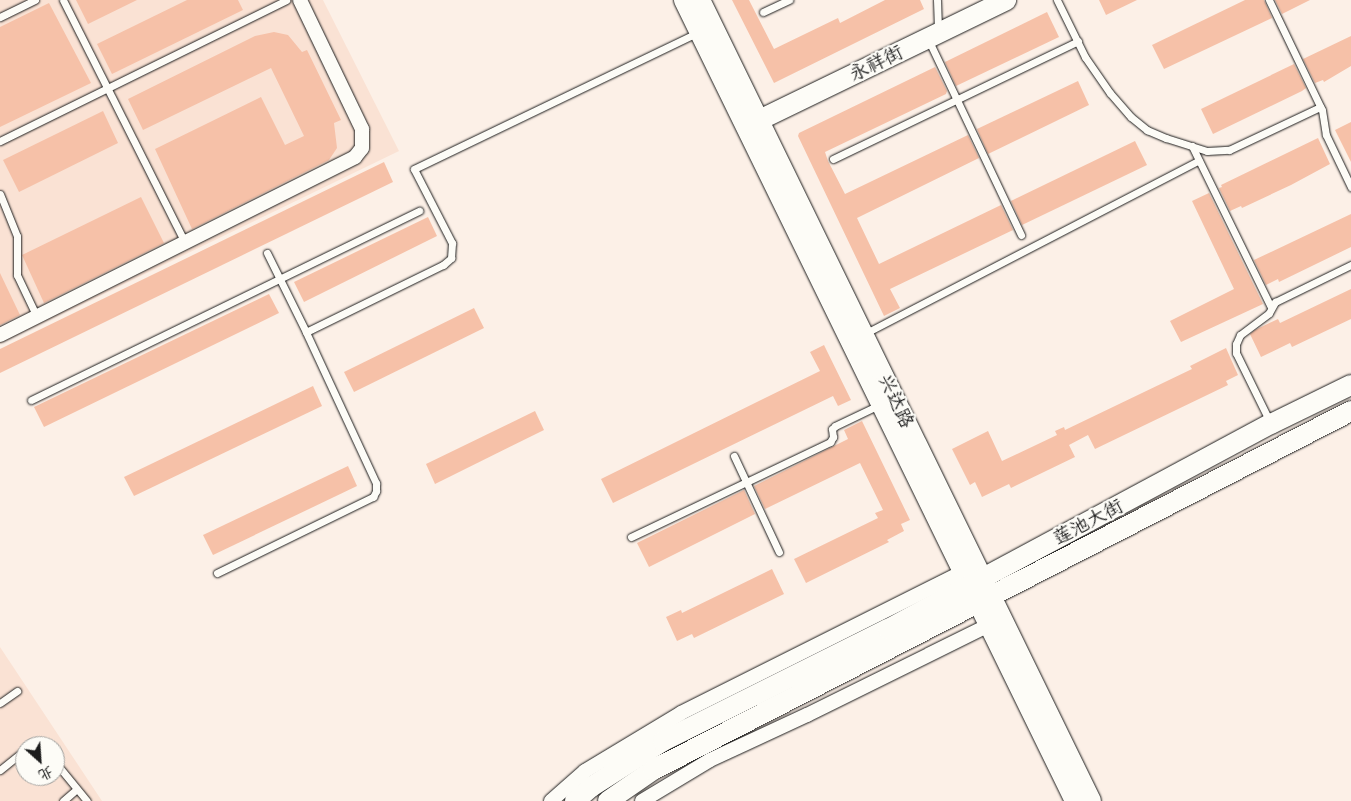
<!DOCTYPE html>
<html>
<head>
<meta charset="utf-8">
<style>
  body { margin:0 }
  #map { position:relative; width:1351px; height:801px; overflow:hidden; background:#fcf0e7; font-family:"Shantell Sans","LXGW WenKai TC",sans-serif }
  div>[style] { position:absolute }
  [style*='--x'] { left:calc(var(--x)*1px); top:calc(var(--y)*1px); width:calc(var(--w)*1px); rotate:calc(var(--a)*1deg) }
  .built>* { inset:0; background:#fae2d4 }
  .building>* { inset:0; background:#f6c1a8 }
  .roads { filter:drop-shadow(0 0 1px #1c1c1c) drop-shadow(0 0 1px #1c1c1c) }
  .lane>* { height:7px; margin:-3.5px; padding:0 3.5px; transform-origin:3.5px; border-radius:3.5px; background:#fdfcf7 }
  .street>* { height:14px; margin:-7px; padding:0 7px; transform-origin:7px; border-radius:7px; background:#fdfcf7 }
  .secondary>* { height:20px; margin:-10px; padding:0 10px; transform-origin:10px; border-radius:10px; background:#fdfcf7 }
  span { translate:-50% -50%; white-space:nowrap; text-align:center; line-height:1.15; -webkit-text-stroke:4.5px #fdfcf7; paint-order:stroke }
  .street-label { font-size:19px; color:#1c1c1c }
  .north { position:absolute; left:15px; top:736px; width:50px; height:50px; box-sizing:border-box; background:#fdfcf7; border:1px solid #a3a29f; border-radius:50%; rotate:154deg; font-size:14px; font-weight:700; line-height:20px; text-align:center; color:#1c1c1c }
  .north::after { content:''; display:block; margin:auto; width:18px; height:22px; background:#1c1c1c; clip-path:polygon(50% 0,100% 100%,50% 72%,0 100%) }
</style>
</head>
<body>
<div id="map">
  <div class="built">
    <i style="clip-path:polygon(0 0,323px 0,399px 151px,0 344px)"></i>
    <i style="clip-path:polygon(evenodd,0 647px,102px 801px,0 801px,0 647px,25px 746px,55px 746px,55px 776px,25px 776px,25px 746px)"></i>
  </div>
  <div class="building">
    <i style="clip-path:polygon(76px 0,137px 0,88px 24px)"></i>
    <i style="clip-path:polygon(187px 0,238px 0,243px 10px,112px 74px,97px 44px)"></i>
    <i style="clip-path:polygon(732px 0,749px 0,774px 49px,838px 18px,840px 23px,885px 0,920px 0,924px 9px,774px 83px)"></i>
    <i style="clip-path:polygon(1099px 0,1137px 0,1106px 15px)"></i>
    <i style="clip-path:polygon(1245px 0,1264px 0,1272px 18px,1164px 69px,1152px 45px)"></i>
    <i style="clip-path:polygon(1275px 0,1310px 0,1282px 14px)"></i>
    <i style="clip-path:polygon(49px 3px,91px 83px,0 127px,0 27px)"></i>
    <i style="clip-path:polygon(1047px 12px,1059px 37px,956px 86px,945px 62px)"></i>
    <i style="clip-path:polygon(274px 32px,288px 35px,302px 52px,307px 50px,341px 120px,334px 123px,337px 148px,329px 160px,192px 229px,155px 149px,261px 97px,285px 145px,304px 136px,271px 68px,143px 130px,128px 99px,255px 36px)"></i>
    <i style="clip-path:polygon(1351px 36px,1351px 66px,1324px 82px,1323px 80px,1315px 83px,1303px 59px)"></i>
    <i style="clip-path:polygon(1294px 64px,1306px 88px,1302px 91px,1213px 134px,1201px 109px)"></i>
    <i style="clip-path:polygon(935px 67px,947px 91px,946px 94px,825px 152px,828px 161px,845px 194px,968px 135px,979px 158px,857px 218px,879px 264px,1001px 205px,1013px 230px,890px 289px,900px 308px,884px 316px,798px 136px,799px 133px)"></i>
    <i style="clip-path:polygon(1078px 81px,1089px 105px,988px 154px,977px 129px)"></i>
    <i style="clip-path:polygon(103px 111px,118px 143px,19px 192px,3px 160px)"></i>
    <i style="clip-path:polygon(1351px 122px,1351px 162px,1335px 130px)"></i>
    <i style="clip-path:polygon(1318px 138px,1330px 164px,1291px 185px,1242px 208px,1241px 206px,1230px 211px,1219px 188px,1222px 187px,1221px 185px)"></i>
    <i style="clip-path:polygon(1135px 141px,1147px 165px,1022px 225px,1011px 201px)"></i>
    <i style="clip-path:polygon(384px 162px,393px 182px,0 373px,0 349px)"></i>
    <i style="clip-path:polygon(1209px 193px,1263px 304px,1181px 342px,1170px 321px,1234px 289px,1192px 201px)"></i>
    <i style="clip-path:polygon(141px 197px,164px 243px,44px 303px,22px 255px)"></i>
    <i style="clip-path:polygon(1351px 214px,1351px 247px,1279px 282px,1278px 279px,1266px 285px,1254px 260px)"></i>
    <i style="clip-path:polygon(428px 217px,437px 236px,304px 302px,294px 282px)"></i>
    <i style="clip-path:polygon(0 273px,20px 315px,0 325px)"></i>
    <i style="clip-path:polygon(1351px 289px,1351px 319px,1292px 347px,1290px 343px,1261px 357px,1250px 334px,1255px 330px,1278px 319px,1280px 323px)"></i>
    <i style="clip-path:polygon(269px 294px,279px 313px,44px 427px,34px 407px)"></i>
    <i style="clip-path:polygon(474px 308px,484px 328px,354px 392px,344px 372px)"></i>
    <i style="clip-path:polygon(824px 345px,851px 400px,838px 406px,833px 396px,613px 503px,601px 479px,820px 371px,810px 352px)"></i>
    <i style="clip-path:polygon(1226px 348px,1238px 375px,1226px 381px,1228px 385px,1095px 449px,1088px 435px,1069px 445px,1075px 457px,1011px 488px,1009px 484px,982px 497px,975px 482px,970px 485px,952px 449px,988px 431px,1002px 461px,1057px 435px,1055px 431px,1064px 427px,1065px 430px,1192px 369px,1190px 366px)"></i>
    <i style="clip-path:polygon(313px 386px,322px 406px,134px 496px,124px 477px)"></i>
    <i style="clip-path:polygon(535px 411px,544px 430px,435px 484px,426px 464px)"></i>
    <i style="clip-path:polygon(862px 421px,910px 520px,901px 524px,904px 531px,887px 540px,889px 542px,806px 583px,794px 559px,878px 518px,875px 513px,883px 510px,860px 463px,765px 509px,754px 486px,848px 439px,844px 430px)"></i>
    <i style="clip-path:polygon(348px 466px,357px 486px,213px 555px,203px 535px)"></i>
    <i style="clip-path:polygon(744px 490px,755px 514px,649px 567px,637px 543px)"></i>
    <i style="clip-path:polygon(772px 569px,784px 594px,694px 638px,692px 634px,677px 641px,666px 617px,681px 610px,682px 613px)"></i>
  </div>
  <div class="roads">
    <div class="lane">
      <i style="--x:63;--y:0;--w:272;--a:63.3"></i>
      <i style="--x:937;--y:0;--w:30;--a:88"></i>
      <i style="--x:1057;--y:0;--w:64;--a:63.8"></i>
      <i style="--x:1085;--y:57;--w:44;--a:55.2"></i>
      <i style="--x:1110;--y:93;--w:32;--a:49"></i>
      <i style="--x:1131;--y:117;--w:21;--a:39"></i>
      <i style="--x:1147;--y:130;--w:21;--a:23"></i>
      <i style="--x:1166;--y:138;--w:43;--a:17.6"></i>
      <i style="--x:1207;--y:151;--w:22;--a:-3"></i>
      <i style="--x:1229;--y:150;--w:101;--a:-25.3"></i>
      <i style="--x:1269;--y:0;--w:122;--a:64.3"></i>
      <i style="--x:1322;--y:110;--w:25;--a:81"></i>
      <i style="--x:1326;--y:135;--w:58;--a:64.3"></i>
      <i style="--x:763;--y:12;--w:29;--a:-25"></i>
      <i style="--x:0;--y:17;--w:39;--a:-26"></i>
      <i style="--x:928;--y:39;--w:217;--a:64.6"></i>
      <i style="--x:0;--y:141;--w:319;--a:-26.2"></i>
      <i style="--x:1192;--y:146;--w:179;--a:63.9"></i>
      <i style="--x:833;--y:159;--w:272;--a:-25.7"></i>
      <i style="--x:0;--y:194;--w:45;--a:68"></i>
      <i style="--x:17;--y:236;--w:39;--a:90"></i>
      <i style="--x:17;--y:275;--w:47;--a:64.5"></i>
      <i style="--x:267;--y:253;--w:88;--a:63.7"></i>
      <i style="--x:306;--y:332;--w:153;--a:-26.1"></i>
      <i style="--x:443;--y:265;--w:11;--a:-41"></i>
      <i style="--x:451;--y:258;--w:15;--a:-86"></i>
      <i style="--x:452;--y:243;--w:83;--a:-117.2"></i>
      <i style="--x:414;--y:169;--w:314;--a:-25.7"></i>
      <i style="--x:864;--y:334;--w:377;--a:-27.4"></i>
      <i style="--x:31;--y:400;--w:432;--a:-26"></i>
      <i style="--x:1270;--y:422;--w:77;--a:-116.2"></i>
      <i style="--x:1236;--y:353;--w:9;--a:-90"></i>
      <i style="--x:1236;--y:344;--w:10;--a:-66"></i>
      <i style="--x:1240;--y:335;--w:36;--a:-37"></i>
      <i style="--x:1269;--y:313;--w:13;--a:-61"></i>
      <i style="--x:1275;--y:302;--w:85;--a:-26"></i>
      <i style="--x:734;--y:456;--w:106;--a:64.9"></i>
      <i style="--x:631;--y:537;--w:221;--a:-25.5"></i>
      <i style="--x:830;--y:442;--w:6;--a:-59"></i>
      <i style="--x:833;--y:437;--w:8;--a:-97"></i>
      <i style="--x:832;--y:429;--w:4;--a:-45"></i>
      <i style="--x:835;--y:426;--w:49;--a:-25.5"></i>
      <i style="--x:217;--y:573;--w:174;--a:-26"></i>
      <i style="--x:373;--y:497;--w:7;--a:-63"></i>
      <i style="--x:376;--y:491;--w:8;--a:-90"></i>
      <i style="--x:376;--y:483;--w:166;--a:-114.9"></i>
      <i style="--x:0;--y:703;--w:21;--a:-35"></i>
      <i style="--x:30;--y:746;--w:8;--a:0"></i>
      <i style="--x:55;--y:762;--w:50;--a:50.6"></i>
      <i style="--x:0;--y:770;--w:32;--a:-39"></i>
      <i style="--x:63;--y:801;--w:18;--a:-41"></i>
    </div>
    <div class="street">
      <i style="--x:0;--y:335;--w:397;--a:-26.6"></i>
      <i style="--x:355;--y:157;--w:11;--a:-52"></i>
      <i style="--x:362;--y:148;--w:19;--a:-90"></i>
      <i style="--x:362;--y:129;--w:143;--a:-115.7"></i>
      <i style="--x:551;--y:801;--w:45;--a:-41.4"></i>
      <i style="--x:585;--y:771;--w:112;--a:-31.1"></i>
      <i style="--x:681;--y:713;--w:315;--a:-26.6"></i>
      <i style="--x:642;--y:801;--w:79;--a:-31.1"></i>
      <i style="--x:710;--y:760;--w:107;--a:-24.9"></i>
      <i style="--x:807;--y:715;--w:203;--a:-26.3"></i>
    </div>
    <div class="secondary">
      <i style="--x:684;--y:0;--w:891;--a:63.98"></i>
      <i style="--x:700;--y:0;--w:891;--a:63.98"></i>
      <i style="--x:747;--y:126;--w:288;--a:-25.9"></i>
      <i style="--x:575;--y:801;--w:21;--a:-41"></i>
      <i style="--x:591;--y:787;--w:85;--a:-32.6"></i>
      <i style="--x:663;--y:741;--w:251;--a:-26.5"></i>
      <i style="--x:888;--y:629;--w:434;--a:-28.2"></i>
      <i style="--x:1271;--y:424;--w:89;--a:-26"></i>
      <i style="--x:608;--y:801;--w:55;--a:-34.6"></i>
      <i style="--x:653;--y:770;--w:785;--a:-27.22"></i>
    </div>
  </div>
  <div class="street-label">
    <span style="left:876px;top:63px;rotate:-26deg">永祥街</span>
    <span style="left:896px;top:401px;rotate:64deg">兴达路</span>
    <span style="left:1088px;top:522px;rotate:-28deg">莲池大街</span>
  </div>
  <div class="north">北</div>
</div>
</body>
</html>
